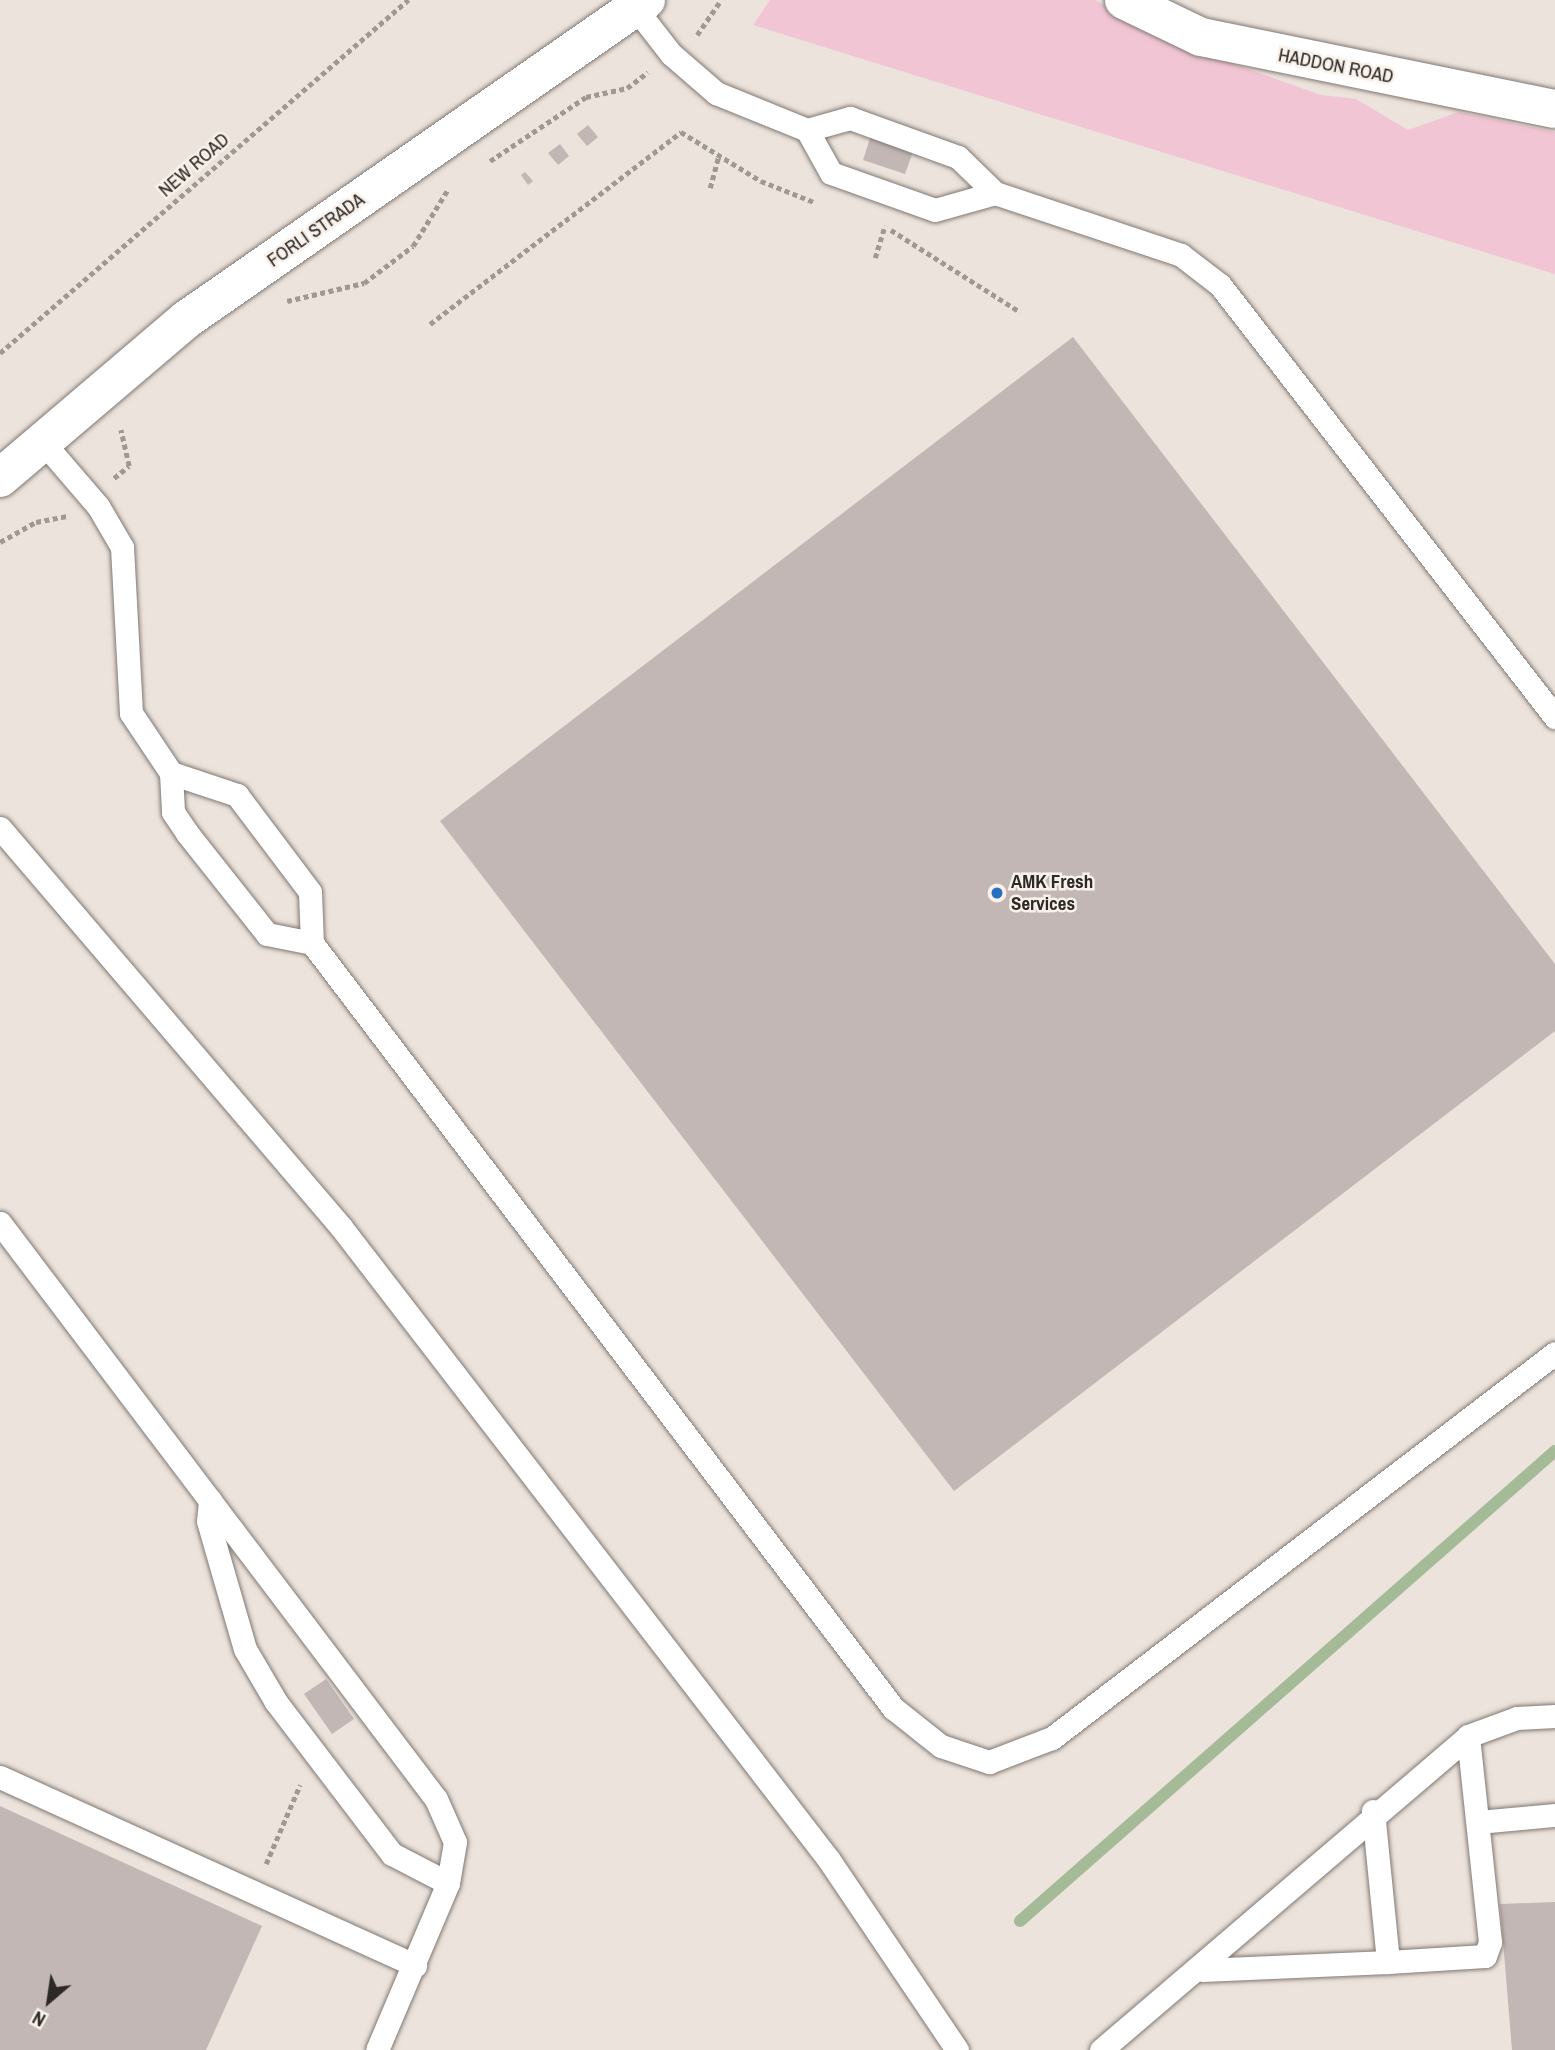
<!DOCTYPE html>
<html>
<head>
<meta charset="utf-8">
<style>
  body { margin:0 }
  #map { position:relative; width:1555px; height:2050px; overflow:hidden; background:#ebe3dc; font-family:"Archivo Narrow",sans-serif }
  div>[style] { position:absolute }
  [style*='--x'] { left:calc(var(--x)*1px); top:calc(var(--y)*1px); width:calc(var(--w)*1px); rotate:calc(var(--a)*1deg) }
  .green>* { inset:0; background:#f1c5d4 }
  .stream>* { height:12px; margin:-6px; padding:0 6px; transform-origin:6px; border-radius:6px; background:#a5bb97 }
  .building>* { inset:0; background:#c2b7b5 }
  .path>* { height:4.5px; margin-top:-2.25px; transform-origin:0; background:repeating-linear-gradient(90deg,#9f9994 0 5px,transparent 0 8.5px) }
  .roads { filter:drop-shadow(0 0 2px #807872) drop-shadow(0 0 2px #807872) }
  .lane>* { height:23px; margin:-11.5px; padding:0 11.5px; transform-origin:11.5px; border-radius:11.5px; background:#fff }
  .street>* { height:38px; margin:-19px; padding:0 19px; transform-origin:19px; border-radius:19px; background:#fff }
  .secondary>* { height:38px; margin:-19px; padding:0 19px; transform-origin:19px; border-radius:19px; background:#fff }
  .dots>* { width:19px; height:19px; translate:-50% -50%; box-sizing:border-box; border:4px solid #f8f0e9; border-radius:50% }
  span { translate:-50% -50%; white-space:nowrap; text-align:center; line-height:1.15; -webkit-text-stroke:5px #f8f0e9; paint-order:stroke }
  .street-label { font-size:19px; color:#2c2926 }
  .poi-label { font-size:19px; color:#2c2926; font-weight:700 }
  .left { translate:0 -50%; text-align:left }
  .north { position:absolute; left:14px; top:1966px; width:70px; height:70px; -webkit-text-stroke:5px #f8f0e9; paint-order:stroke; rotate:209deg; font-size:19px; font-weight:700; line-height:28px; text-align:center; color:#2c2926 }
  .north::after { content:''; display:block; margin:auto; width:24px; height:32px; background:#2c2926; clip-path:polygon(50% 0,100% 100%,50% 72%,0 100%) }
</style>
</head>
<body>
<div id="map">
  <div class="green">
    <i style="clip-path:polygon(770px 0,1095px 0,1169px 41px,1321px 95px,1356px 99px,1408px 130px,1459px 112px,1555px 132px,1555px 274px,753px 25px)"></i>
  </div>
  <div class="stream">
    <i style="--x:1020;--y:1921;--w:712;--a:-41.3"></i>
  </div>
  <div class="building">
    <i style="clip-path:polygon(588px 125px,598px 137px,587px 146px,577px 134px)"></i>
    <i style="clip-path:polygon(871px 135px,914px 149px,905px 174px,863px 160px)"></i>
    <i style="clip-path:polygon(560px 144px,569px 156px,558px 165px,548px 153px)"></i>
    <i style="clip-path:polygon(525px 172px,533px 181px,528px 185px,521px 175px)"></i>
    <i style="clip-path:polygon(1073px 337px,1555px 964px,1555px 1031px,954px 1491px,440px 821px)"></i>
    <i style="clip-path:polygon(326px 1679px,354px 1719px,332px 1734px,304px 1694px)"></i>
    <i style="clip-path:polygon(0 1806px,262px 1926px,206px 2050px,0 2050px)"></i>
    <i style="clip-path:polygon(1555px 1902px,1555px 2050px,1512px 2050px,1500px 1904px)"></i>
  </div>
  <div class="path">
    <i style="--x:697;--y:35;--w:42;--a:-55.6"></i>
    <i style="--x:490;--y:161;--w:115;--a:-33.7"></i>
    <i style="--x:586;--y:97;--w:42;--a:-12.4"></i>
    <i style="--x:627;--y:88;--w:26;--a:-37"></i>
    <i style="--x:710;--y:188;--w:35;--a:-75"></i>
    <i style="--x:891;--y:230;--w:153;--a:32.4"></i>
    <i style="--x:875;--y:258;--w:34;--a:-73"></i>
    <i style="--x:287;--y:301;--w:79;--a:-13.2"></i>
    <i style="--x:364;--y:283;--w:61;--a:-37.1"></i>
    <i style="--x:413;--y:246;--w:67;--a:-58.4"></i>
    <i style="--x:430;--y:324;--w:316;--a:-37.4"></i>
    <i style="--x:681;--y:132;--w:94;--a:31.5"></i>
    <i style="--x:761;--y:181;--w:57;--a:21.6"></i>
    <i style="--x:0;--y:353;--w:540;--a:-40.87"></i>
    <i style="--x:114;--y:478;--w:19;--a:-39"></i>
    <i style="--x:129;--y:466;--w:37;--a:-103"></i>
    <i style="--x:0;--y:542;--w:41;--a:-29.1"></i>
    <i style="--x:36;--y:522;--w:31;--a:-11"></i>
    <i style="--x:266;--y:1864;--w:86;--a:-66.7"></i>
  </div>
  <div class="roads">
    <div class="lane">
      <i style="--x:636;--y:9;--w:57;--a:52.1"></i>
      <i style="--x:671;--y:54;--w:60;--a:40.9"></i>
      <i style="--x:716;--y:93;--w:98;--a:22.1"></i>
      <i style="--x:807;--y:130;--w:45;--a:-15.6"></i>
      <i style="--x:850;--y:118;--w:115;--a:19.9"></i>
      <i style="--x:958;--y:157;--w:52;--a:44.2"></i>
      <i style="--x:995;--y:193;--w:196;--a:18.4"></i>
      <i style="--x:1181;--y:255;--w:49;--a:37.6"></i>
      <i style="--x:1220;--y:285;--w:547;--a:52.21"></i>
      <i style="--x:807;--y:130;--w:49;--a:60.8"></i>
      <i style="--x:831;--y:173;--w:110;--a:19.6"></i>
      <i style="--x:935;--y:210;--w:62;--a:-15.8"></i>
      <i style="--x:42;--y:441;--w:86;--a:49.3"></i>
      <i style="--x:98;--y:506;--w:48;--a:59.7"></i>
      <i style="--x:122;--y:547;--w:166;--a:86.9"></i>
      <i style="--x:131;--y:713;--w:72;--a:56.3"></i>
      <i style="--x:171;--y:773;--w:39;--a:87"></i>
      <i style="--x:173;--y:812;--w:25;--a:56"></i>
      <i style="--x:187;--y:833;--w:129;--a:51.6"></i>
      <i style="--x:267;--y:934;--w:46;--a:11.3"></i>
      <i style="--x:312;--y:943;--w:961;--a:52.78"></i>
      <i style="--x:893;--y:1708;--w:61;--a:38.4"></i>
      <i style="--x:941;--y:1746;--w:51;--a:18.4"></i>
      <i style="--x:989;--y:1762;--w:67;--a:-20.9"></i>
      <i style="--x:1052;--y:1738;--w:633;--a:-37.43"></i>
      <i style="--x:171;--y:773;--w:70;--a:18.4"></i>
      <i style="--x:237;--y:795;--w:121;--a:53"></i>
      <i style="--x:310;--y:892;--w:51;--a:87.8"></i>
      <i style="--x:0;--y:828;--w:525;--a:49.48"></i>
      <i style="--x:341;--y:1227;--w:799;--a:52.37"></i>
      <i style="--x:829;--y:1860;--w:229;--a:56"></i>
      <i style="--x:0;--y:1223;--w:722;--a:52.88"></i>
      <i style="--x:436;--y:1799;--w:47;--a:66.2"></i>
      <i style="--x:455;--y:1842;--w:42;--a:99.7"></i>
      <i style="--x:448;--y:1883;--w:181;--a:113"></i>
      <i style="--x:210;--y:1500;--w:21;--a:95"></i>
      <i style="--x:208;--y:1521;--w:133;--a:73.9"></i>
      <i style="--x:245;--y:1649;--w:61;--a:59.7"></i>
      <i style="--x:276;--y:1702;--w:191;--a:52.7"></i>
      <i style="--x:392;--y:1854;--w:63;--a:27.4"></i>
      <i style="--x:0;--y:1777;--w:456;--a:24.4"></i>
      <i style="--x:1373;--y:1811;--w:152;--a:84.3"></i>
      <i style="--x:1388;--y:1962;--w:97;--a:-3.5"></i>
      <i style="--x:1485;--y:1956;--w:15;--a:-70"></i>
      <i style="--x:1490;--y:1942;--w:207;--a:-96.1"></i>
      <i style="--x:1479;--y:1822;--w:76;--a:-5.3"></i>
      <i style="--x:1202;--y:1970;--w:186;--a:-2.5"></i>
      <i style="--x:1101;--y:2050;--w:483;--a:-40.5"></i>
      <i style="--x:1468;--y:1736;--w:52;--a:-20.2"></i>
      <i style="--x:1517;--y:1718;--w:38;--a:-3"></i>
    </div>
    <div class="street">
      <i style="--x:0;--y:478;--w:245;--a:-40.4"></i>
      <i style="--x:187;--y:319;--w:559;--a:-34.8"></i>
    </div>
    <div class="secondary">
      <i style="--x:1124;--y:0;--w:85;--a:25.7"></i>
      <i style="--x:1201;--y:37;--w:361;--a:11.5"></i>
    </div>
  </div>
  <div class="dots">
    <i style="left:997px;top:893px;background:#2570c0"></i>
  </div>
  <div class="street-label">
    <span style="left:1336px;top:66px;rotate:11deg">HADDON ROAD</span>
    <span style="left:194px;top:165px;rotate:-41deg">NEW ROAD</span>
    <span style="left:316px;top:230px;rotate:-35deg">FORLI STRADA</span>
  </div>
  <div class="poi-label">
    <span class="left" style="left:1011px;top:893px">AMK Fresh<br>Services</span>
  </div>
  <div class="north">N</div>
</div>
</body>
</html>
